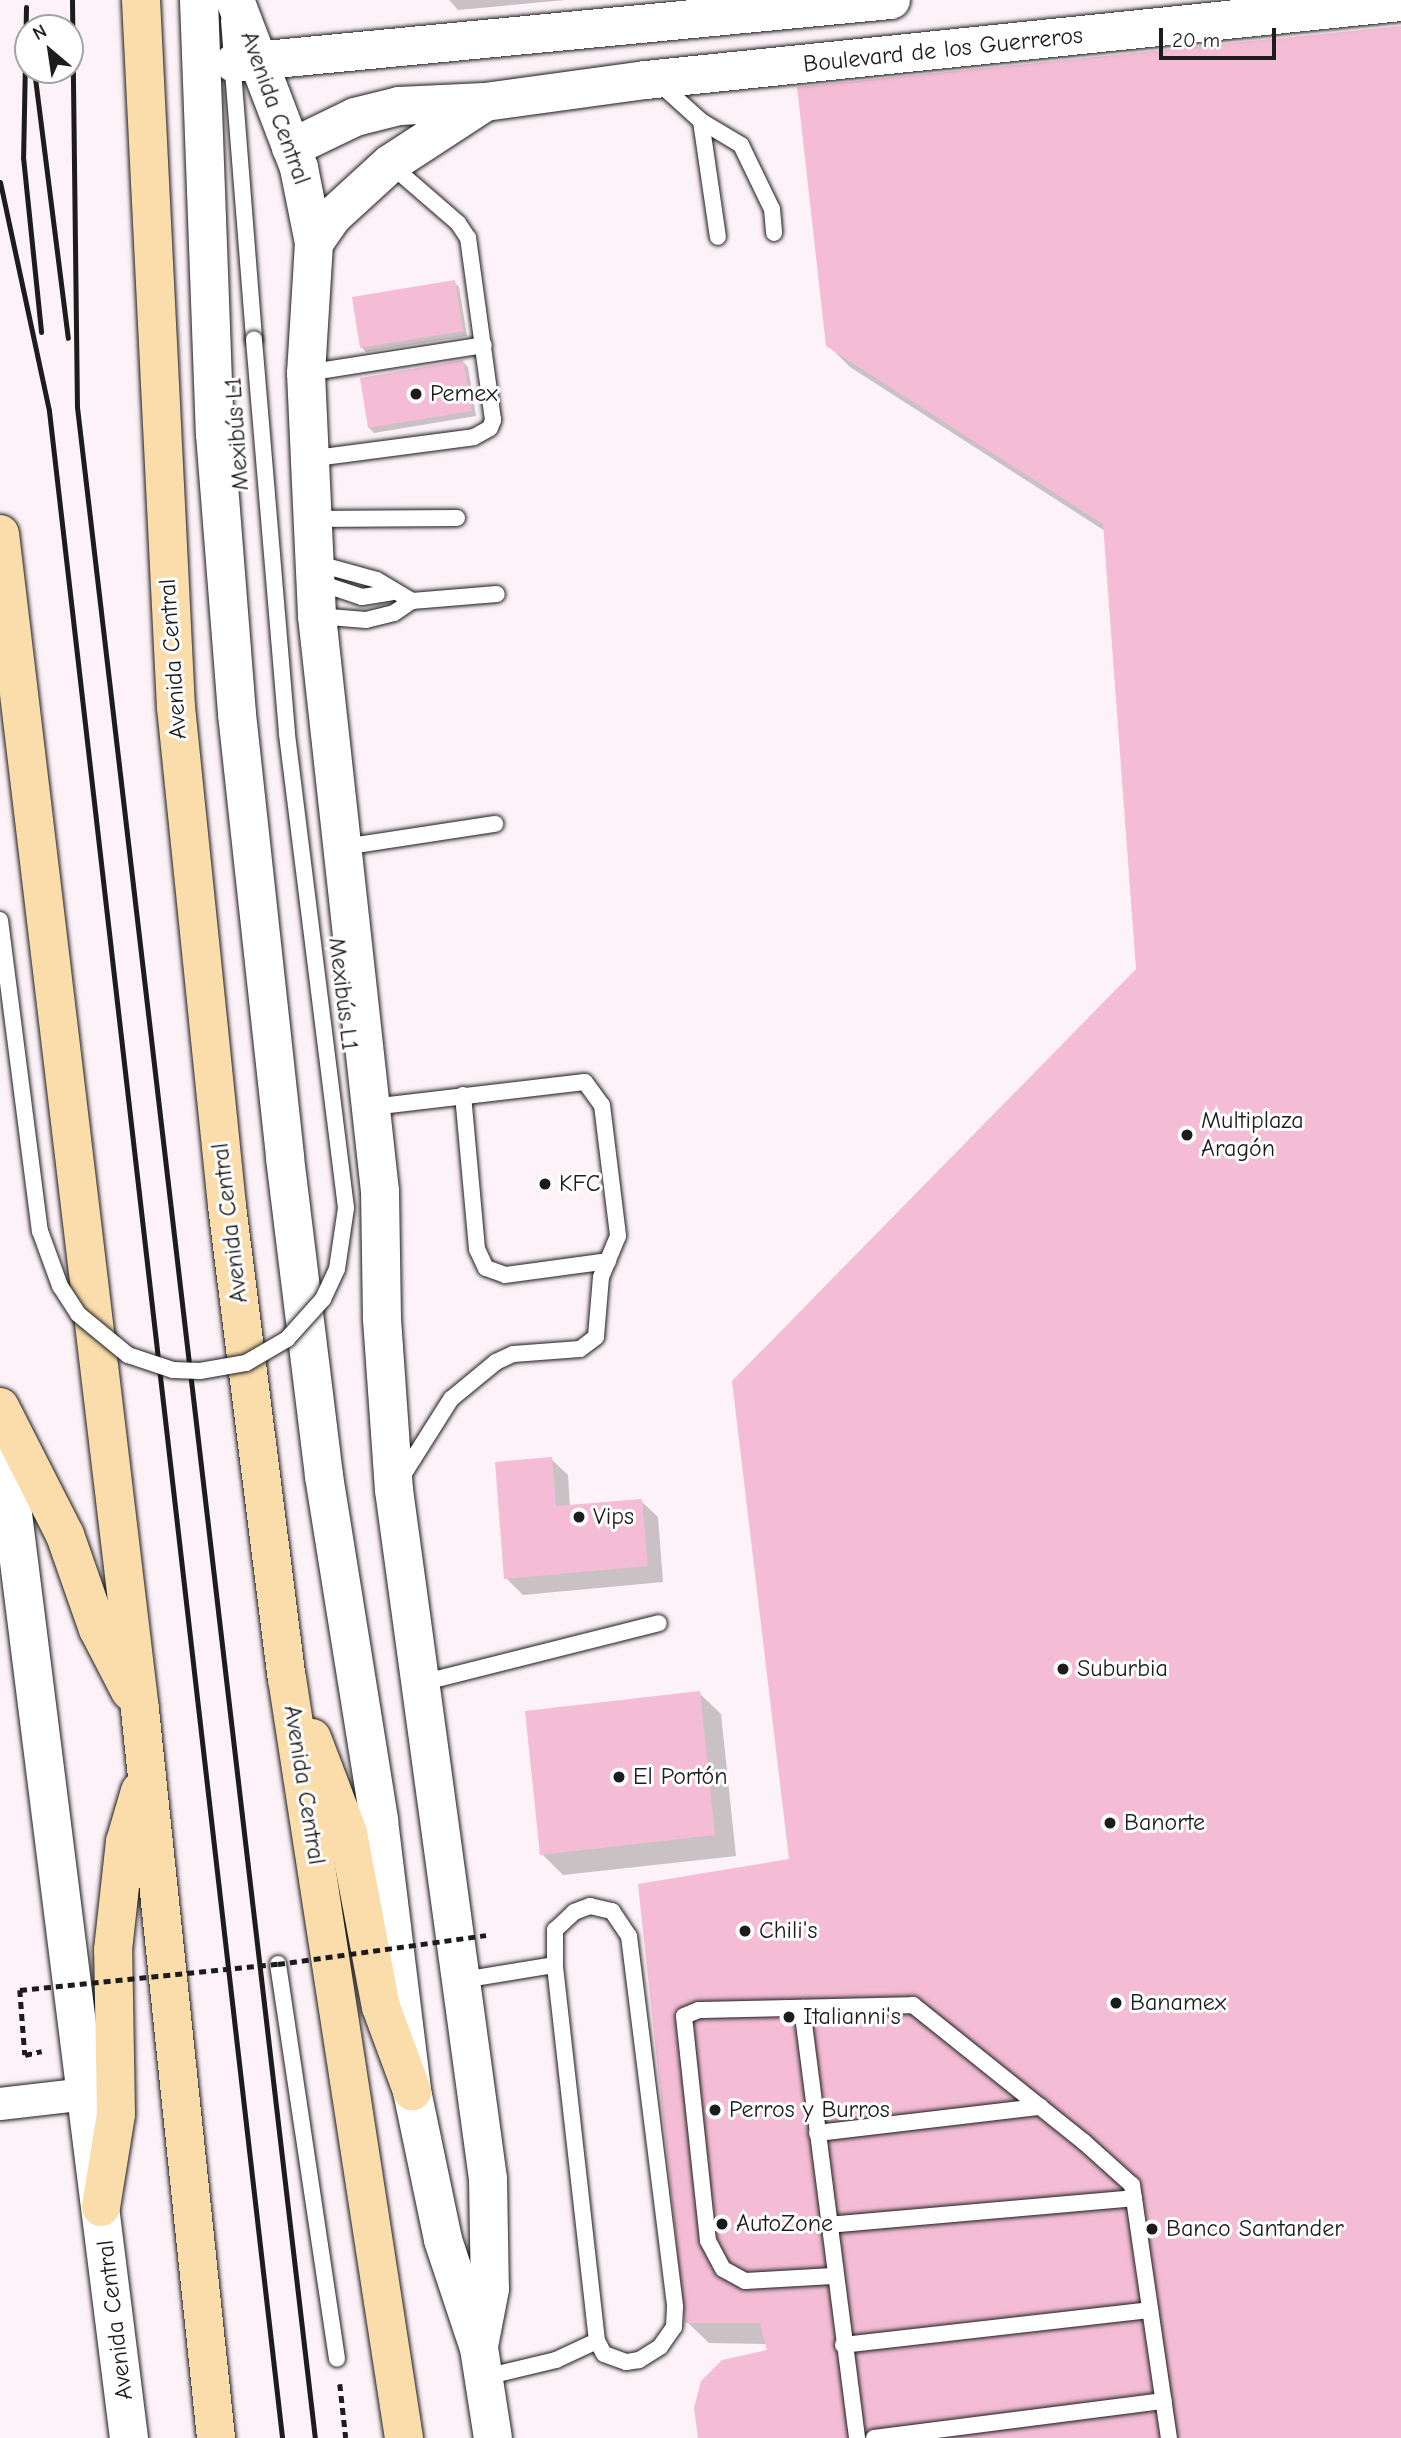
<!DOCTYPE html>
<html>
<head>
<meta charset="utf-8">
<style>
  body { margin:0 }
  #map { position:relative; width:1401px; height:2438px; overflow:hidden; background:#fdf2f7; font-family:"Comic Neue",sans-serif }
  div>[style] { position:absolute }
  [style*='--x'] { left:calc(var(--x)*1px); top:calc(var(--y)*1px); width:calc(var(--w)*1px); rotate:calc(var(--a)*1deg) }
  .shadow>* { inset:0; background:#0003 }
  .building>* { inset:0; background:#f4bdd5 }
  .path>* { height:4.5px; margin-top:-2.25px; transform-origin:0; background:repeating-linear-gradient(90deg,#1c1c1c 0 7px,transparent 0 12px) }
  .roads { filter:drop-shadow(0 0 2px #1c1c1c) drop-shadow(0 0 2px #1c1c1c) }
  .lane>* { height:16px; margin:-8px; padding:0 8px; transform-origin:8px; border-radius:8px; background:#fff }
  .street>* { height:32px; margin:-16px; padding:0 16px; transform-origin:16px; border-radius:16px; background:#fff }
  .secondary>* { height:38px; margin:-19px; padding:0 19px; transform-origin:19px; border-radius:19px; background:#fff }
  .highway>* { height:38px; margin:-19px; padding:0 19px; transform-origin:19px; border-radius:19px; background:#faddab }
  .rail>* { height:5px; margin:-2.5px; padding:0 2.5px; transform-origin:2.5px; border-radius:2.5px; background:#1c1c1c }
  .path-bridge>* { height:4.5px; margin-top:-2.25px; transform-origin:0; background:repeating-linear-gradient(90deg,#1c1c1c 0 7px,transparent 0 12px) }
  .bridges { filter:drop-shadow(0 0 2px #1c1c1c) drop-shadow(0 0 2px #1c1c1c) }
  .lane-bridge>* { height:16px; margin:-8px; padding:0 8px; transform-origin:8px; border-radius:8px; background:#fff }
  .dots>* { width:19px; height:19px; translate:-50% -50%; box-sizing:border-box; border:4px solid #fff; border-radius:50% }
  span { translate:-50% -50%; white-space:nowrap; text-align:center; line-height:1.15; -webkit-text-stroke:6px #fff; paint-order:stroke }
  .street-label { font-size:24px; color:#1c1c1c }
  .poi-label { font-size:24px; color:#1c1c1c }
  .left { translate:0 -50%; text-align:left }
  .north { position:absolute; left:14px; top:14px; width:70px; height:70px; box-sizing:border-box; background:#fff; border:2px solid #a4a4a4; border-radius:50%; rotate:331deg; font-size:19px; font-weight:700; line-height:28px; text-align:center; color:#1c1c1c }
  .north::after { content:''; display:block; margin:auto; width:24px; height:32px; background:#1c1c1c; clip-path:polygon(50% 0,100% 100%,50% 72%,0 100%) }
  .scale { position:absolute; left:1159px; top:28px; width:117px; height:32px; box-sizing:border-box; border:4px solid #1c1c1c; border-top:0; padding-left:9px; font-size:21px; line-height:24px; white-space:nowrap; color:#1c1c1c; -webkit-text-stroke:5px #fff; paint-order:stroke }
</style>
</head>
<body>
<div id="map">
  <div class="shadow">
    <i style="clip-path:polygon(449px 0,566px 0,458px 10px)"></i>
    <i style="clip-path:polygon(1401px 28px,1401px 2438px,699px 2438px,769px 2351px,767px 2344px,709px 2343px,687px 2322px,791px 1860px,1137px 969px,1105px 531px,850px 367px,828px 345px)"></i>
    <i style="clip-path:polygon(454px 282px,459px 287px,467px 336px,366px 352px,361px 347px)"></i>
    <i style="clip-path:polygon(463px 362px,468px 367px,476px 416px,374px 433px,369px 428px)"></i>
    <i style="clip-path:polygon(551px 1459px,568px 1475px,570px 1507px,641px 1501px,658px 1517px,663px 1582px,523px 1595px,506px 1578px)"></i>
    <i style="clip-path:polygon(699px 1693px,721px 1714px,736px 1856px,563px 1875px,542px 1854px)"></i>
  </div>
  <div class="building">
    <i style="clip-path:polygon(1401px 26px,1401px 2438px,698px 2438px,694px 2408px,701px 2381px,722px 2360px,767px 2350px,760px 2323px,685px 2323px,638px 1884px,789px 1859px,732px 1381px,1136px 969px,1103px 524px,826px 346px,797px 87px)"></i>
    <i style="clip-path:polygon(455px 280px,463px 331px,360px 348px,352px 297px)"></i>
    <i style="clip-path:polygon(463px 360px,472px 411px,368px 428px,360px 378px)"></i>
    <i style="clip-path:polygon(552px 1457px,556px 1506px,642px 1499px,648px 1566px,504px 1579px,495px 1462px)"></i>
    <i style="clip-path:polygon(700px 1691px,715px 1835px,540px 1855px,525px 1711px)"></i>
  </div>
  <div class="path">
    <i style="--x:20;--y:1990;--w:65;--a:85.6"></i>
    <i style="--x:25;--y:2055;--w:17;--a:-13"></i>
    <i style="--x:340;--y:2384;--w:54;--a:83.7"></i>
  </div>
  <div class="roads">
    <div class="lane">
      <i style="--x:229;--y:20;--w:320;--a:85.5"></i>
      <i style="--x:659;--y:83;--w:57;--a:42.1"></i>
      <i style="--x:701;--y:121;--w:47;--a:31"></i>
      <i style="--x:741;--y:145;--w:71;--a:64.2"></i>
      <i style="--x:772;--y:209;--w:24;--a:85"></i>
      <i style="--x:701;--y:121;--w:117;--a:81.7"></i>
      <i style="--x:306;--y:373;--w:180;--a:-8.9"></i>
      <i style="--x:308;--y:459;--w:167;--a:-7.5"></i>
      <i style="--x:474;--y:437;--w:18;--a:-29"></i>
      <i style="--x:490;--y:428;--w:9;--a:-69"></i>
      <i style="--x:493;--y:420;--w:184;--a:-97.8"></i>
      <i style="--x:468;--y:238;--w:18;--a:-124"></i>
      <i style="--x:458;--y:223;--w:90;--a:-139.1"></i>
      <i style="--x:312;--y:519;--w:145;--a:-0.4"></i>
      <i style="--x:315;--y:563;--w:64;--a:15.3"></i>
      <i style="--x:377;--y:580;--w:41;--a:31"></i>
      <i style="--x:317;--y:582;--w:47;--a:18.4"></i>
      <i style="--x:362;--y:597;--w:30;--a:-9"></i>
      <i style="--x:317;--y:616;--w:49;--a:4.7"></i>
      <i style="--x:366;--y:620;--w:29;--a:-14"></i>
      <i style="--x:394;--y:613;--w:22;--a:-34"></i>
      <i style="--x:412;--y:601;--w:85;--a:-4.7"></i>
      <i style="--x:344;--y:847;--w:153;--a:-8.7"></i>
      <i style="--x:463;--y:1095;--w:155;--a:84.8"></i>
      <i style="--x:477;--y:1249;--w:21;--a:65"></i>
      <i style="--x:486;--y:1268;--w:20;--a:20"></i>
      <i style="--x:505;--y:1275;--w:104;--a:-7.7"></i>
      <i style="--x:372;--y:1107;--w:214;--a:-6.7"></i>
      <i style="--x:585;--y:1082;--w:29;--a:54"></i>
      <i style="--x:602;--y:1105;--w:132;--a:83"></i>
      <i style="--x:618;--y:1236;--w:44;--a:112.5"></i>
      <i style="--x:601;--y:1277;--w:60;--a:94.8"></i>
      <i style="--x:596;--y:1337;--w:20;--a:143"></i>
      <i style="--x:580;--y:1349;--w:67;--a:175.7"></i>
      <i style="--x:513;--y:1354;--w:19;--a:155"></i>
      <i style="--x:496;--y:1362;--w:58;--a:140.6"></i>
      <i style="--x:451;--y:1399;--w:93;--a:122.3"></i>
      <i style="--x:421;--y:1683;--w:245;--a:-14.1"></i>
      <i style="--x:590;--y:1906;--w:23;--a:13"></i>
      <i style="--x:612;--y:1911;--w:30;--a:56"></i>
      <i style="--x:629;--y:1936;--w:374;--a:82.9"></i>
      <i style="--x:675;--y:2307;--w:20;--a:93"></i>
      <i style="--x:674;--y:2327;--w:24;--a:125"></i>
      <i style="--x:660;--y:2347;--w:25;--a:148"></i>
      <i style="--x:639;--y:2360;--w:13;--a:171"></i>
      <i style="--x:626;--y:2362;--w:23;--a:-160"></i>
      <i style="--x:604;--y:2354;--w:15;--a:-118"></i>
      <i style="--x:597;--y:2341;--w:378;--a:-96.4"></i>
      <i style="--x:555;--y:1965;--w:35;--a:-90"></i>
      <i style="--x:555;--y:1930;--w:26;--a:-43"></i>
      <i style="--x:574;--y:1912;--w:17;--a:-21"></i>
      <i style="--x:278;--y:1964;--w:399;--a:81.5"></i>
      <i style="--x:462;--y:1980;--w:94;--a:-9.2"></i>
      <i style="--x:802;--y:2008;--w:434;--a:82.7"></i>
      <i style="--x:817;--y:2133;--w:225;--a:-6.7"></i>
      <i style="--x:827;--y:2225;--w:308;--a:-5"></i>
      <i style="--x:833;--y:2276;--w:88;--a:176.7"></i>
      <i style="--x:745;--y:2281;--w:25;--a:-151"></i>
      <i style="--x:723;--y:2269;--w:32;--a:-118"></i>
      <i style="--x:708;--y:2241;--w:226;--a:-96.1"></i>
      <i style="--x:684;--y:2016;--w:16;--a:-22"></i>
      <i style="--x:699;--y:2010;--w:214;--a:-1.3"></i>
      <i style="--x:913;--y:2005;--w:219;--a:38.7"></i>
      <i style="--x:1084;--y:2142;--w:64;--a:41.9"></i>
      <i style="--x:1132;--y:2185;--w:256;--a:81.7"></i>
      <i style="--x:843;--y:2345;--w:309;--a:-6.5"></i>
      <i style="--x:485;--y:2377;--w:73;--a:-13.5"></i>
      <i style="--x:556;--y:2360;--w:45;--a:-24.9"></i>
      <i style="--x:874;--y:2438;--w:292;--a:-7.3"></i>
    </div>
    <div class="street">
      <i style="--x:0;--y:2104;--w:87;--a:-6.6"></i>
    </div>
    <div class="secondary">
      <i style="--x:199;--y:0;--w:434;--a:87.9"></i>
      <i style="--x:215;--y:434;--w:281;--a:85.5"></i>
      <i style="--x:237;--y:714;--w:447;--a:83.8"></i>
      <i style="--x:285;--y:1158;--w:320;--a:83"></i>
      <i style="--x:324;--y:1476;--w:349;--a:80.9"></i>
      <i style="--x:379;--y:1821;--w:272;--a:83"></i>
      <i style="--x:412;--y:2091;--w:152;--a:78.2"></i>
      <i style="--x:443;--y:2240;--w:114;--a:71.6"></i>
      <i style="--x:479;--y:2348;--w:91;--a:81.2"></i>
      <i style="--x:235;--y:0;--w:180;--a:69.1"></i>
      <i style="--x:299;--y:168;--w:76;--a:78.7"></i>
      <i style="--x:314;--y:243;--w:130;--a:93.5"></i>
      <i style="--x:306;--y:373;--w:243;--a:87.4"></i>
      <i style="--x:317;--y:616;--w:578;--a:83.75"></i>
      <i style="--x:380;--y:1191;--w:128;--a:89.1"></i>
      <i style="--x:382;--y:1319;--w:171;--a:86"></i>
      <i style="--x:394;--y:1490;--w:695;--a:82.23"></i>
      <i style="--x:488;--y:2179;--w:110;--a:89"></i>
      <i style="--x:490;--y:2289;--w:58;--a:100.9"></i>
      <i style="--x:234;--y:63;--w:660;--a:-5.48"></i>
      <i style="--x:291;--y:148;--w:71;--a:-25.8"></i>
      <i style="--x:355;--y:117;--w:45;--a:-14"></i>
      <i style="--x:399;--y:106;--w:86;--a:-2.7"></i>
      <i style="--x:485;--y:102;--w:162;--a:-7.8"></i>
      <i style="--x:646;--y:80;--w:759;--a:-5.9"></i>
      <i style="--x:314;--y:243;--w:33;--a:-55"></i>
      <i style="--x:333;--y:216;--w:77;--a:-42.4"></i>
      <i style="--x:390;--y:164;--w:113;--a:-33.1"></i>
      <i style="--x:0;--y:1410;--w:1036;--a:82.85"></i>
    </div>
    <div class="highway">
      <i style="--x:141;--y:0;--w:708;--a:87.17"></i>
      <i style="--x:176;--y:707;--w:502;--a:84.16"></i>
      <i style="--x:227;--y:1206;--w:476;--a:82.8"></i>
      <i style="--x:287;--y:1678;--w:769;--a:81.25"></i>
      <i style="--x:0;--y:534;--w:1184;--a:83.21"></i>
      <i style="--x:140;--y:1710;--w:732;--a:84.04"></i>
      <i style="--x:0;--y:1407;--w:144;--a:63.1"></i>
      <i style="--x:65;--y:1535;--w:100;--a:70.7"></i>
      <i style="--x:98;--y:1629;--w:70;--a:62.7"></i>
      <i style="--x:312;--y:1738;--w:102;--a:69.2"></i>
      <i style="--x:348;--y:1833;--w:177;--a:79.3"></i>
      <i style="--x:381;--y:2007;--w:90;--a:69.7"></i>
      <i style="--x:101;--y:2207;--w:94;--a:-80.8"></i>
      <i style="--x:116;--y:2114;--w:164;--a:-91"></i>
      <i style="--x:113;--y:1950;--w:109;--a:-83.7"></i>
      <i style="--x:125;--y:1842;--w:53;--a:-73.6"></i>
    </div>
  </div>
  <div class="rail">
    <i style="--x:72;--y:0;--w:407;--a:89.3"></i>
    <i style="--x:77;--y:407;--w:2045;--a:83.32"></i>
    <i style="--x:26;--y:7;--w:150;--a:91.1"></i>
    <i style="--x:23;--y:157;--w:176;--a:84.1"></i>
    <i style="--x:34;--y:70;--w:270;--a:82.8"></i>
    <i style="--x:0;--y:182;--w:234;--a:77.9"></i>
    <i style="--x:49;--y:411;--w:2040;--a:83.44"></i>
  </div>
  <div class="path-bridge">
    <i style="--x:20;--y:1990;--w:259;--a:-5.8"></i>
    <i style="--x:278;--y:1964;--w:210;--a:-7.9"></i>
  </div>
  <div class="bridges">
    <div class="lane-bridge">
      <i style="--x:0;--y:920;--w:314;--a:82.7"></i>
      <i style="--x:40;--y:1231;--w:59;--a:70"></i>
      <i style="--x:60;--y:1286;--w:33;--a:57"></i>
      <i style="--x:78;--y:1314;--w:65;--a:39.4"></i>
      <i style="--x:128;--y:1355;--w:47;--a:18.4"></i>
      <i style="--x:173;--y:1370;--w:27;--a:2"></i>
      <i style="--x:200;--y:1371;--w:47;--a:-9.9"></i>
      <i style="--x:246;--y:1363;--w:48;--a:-30.3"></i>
      <i style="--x:287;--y:1339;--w:54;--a:-48"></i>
      <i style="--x:323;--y:1299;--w:33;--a:-65"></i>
      <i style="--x:337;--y:1269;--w:62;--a:-81.6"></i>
      <i style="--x:346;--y:1208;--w:479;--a:-97.1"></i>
      <i style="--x:287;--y:733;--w:395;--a:-94.8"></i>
    </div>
  </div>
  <div class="dots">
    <i style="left:416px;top:394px;background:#1c1c1c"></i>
    <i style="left:1187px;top:1135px;background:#1c1c1c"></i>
    <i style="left:545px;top:1184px;background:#1c1c1c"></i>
    <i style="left:579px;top:1517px;background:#1c1c1c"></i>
    <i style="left:1063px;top:1669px;background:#1c1c1c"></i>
    <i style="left:619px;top:1777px;background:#1c1c1c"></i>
    <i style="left:1110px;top:1823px;background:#1c1c1c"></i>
    <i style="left:745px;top:1931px;background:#1c1c1c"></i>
    <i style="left:1116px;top:2003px;background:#1c1c1c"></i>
    <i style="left:789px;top:2017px;background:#1c1c1c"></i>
    <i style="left:715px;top:2110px;background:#1c1c1c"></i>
    <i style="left:722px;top:2224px;background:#1c1c1c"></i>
    <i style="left:1152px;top:2229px;background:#1c1c1c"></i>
  </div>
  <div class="street-label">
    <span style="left:943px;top:50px;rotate:-6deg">Boulevard de los Guerreros</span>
    <span style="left:275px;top:108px;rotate:70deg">Avenida Central</span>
    <span style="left:237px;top:434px;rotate:-94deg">Mexibús L1</span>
    <span style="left:173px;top:659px;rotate:-94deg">Avenida Central</span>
    <span style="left:343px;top:994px;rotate:83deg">Mexibús L1</span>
    <span style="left:230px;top:1223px;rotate:-97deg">Avenida Central</span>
    <span style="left:304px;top:1785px;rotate:81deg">Avenida Central</span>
    <span style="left:115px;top:2320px;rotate:-97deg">Avenida Central</span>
  </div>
  <div class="poi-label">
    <span class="left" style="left:430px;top:394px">Pemex</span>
    <span class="left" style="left:1201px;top:1135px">Multiplaza<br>Aragón</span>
    <span class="left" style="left:559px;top:1184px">KFC</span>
    <span class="left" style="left:593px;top:1517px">Vips</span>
    <span class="left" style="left:1077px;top:1669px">Suburbia</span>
    <span class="left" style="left:633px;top:1777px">El Portón</span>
    <span class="left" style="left:1124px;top:1823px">Banorte</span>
    <span class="left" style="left:759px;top:1931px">Chili's</span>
    <span class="left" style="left:1130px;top:2003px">Banamex</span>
    <span class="left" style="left:803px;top:2017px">Italianni's</span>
    <span class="left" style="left:729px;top:2110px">Perros y Burros</span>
    <span class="left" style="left:736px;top:2224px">AutoZone</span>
    <span class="left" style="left:1166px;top:2229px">Banco Santander</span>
  </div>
  <div class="north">N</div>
  <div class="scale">20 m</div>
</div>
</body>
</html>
